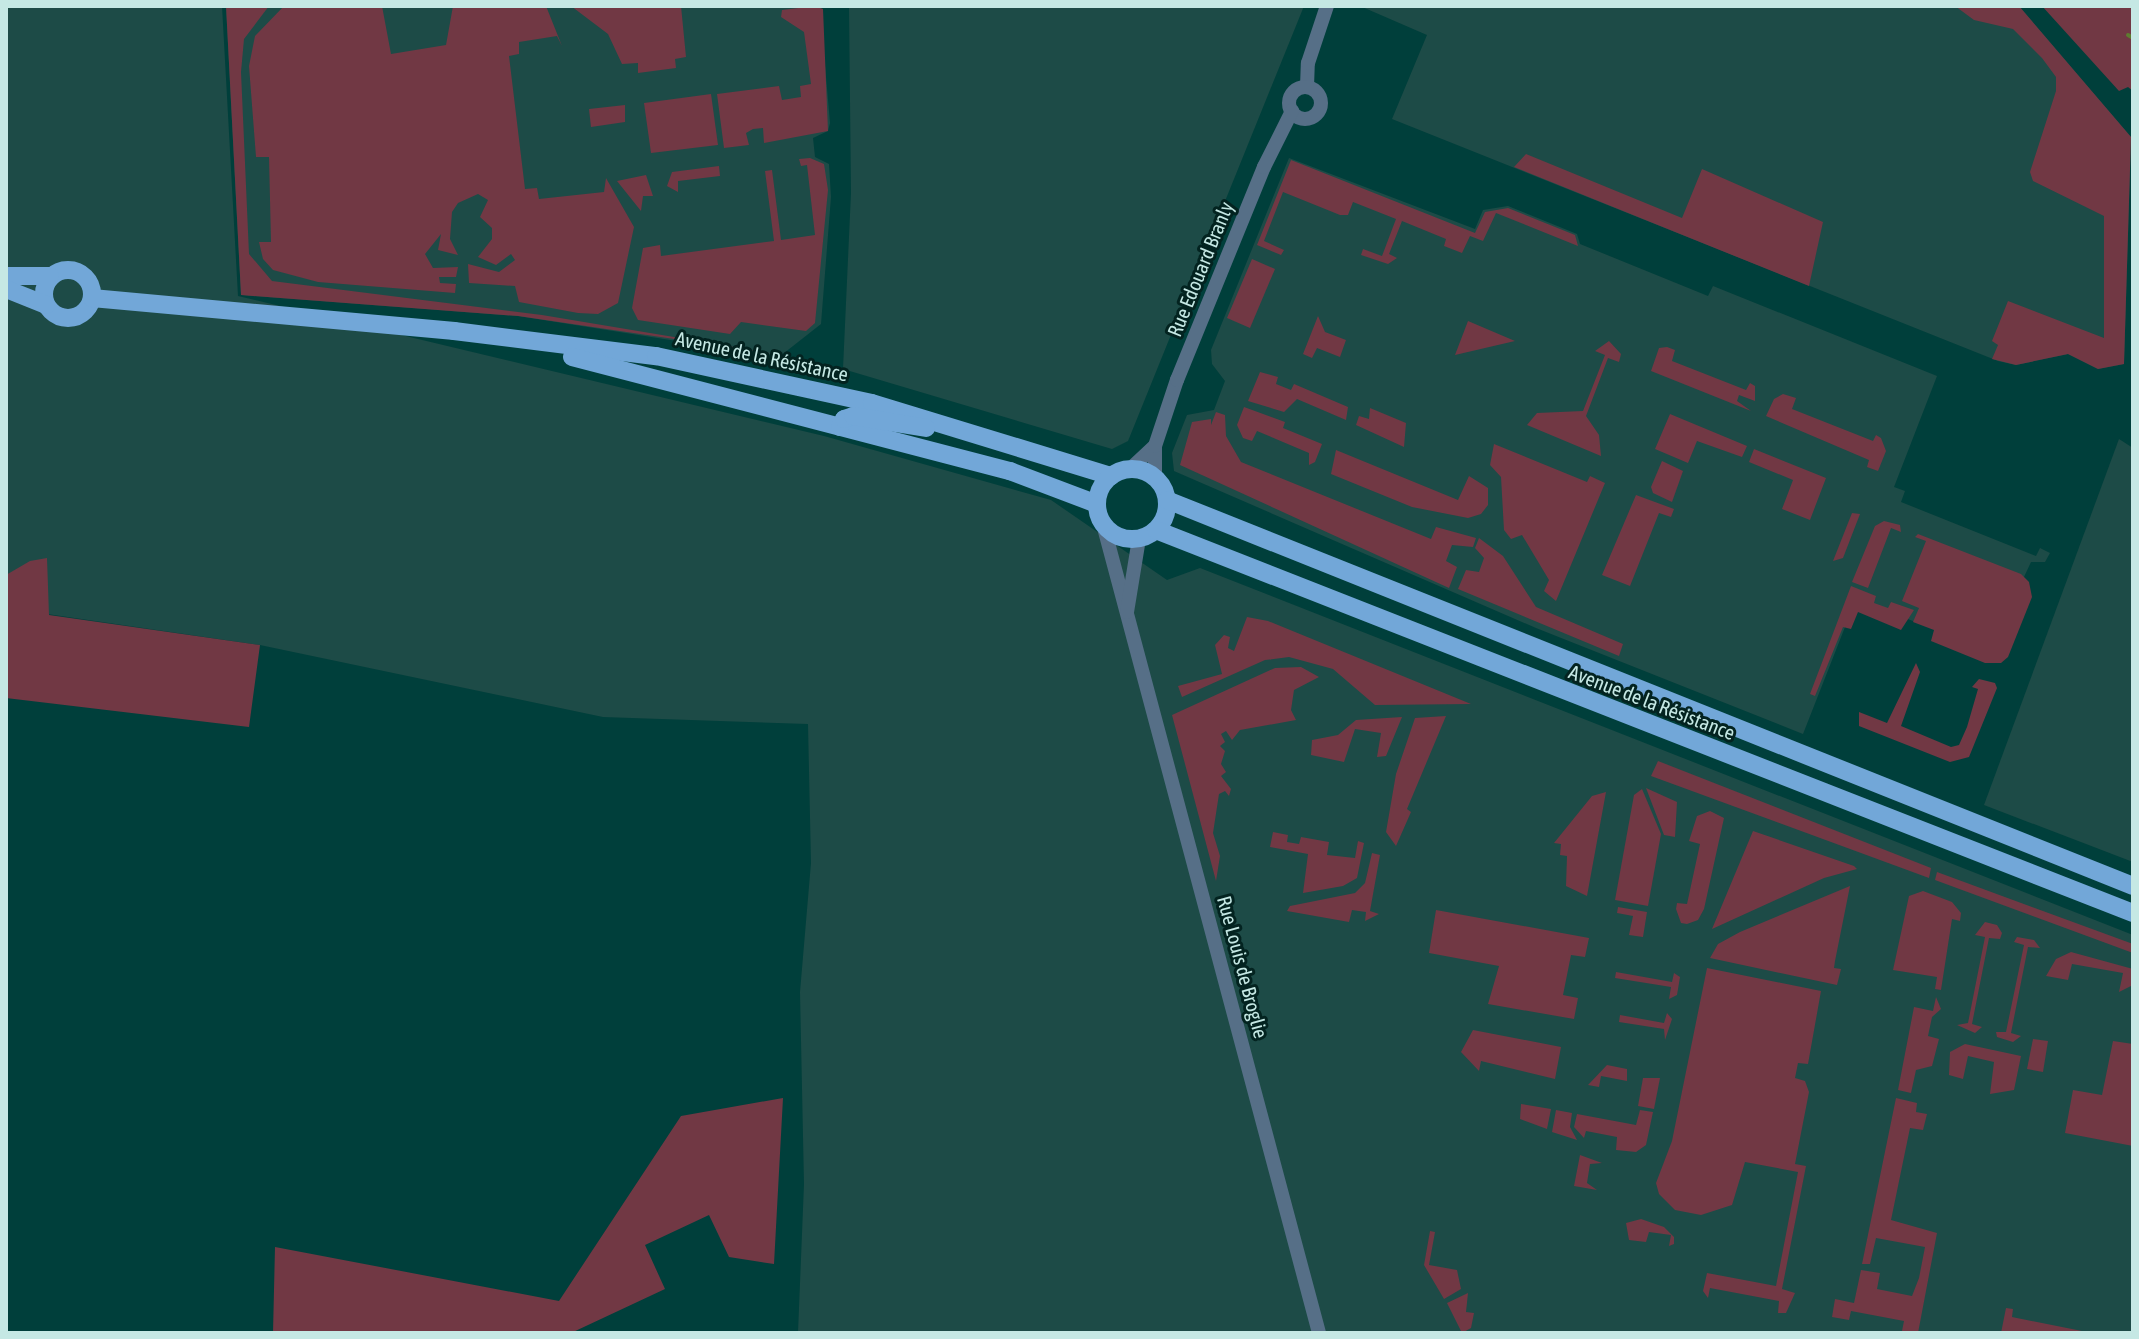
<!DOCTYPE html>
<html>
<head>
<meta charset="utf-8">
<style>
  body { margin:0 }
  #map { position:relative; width:2139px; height:1339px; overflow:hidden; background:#003f3b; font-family:"Asap Condensed",sans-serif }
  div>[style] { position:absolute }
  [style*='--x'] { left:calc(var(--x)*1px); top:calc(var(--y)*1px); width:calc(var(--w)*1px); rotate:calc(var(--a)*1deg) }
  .built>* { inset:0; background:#1d4b47 }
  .green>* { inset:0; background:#713844 }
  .stream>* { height:4px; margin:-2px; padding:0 2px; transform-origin:2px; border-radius:2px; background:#5e7b30 }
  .minor>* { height:14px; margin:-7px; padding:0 7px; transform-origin:7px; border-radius:7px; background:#566f87 }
  .minor>.ring { margin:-7px; padding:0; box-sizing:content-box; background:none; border:14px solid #566f87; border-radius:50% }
  .major>* { height:18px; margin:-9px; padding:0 9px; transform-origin:9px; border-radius:9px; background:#72a7d8 }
  .major>.ring { margin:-9px; padding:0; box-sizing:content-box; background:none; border:18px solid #72a7d8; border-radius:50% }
  span { translate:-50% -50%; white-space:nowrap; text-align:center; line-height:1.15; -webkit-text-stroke:6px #032320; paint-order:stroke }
  .street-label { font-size:20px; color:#c5e8e4 }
  .frame { position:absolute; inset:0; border:8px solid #c5e8e4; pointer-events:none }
</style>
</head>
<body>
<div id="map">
  <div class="built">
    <i style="clip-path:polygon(6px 6px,222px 6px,238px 296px,824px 436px,1051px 500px,1167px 580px,1200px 568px,2133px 935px,2133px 1333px,798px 1333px,804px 1184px,800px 992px,811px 863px,808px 724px,603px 717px,260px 645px,6px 608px)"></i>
    <i style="clip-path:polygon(226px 6px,820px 7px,830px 123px,828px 131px,813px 138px,815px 157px,829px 164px,831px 197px,821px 324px,779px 357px,518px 316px,241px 295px)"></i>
    <i style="clip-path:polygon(849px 6px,1304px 6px,1128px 441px,1112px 449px,843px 369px,851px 193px)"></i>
    <i style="clip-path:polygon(1360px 6px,2019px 6px,2131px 137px,2124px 364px,2098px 369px,2068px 354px,2016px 365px,1998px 361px,1392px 119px,1427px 35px)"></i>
    <i style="clip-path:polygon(1289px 158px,1475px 229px,1483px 210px,1508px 206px,1577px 234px,1580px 244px,1708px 296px,1713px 286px,1937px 376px,1894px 487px,1905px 491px,1901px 502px,2036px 556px,2040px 548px,2050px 553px,2045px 562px,2031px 562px,2024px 577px,2006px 657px,1856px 599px,1803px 734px,1536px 628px,1174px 471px,1172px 453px,1187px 415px,1214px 410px,1225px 381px,1212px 364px,1211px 350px)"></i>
    <i style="clip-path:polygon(2119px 439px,2133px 448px,2133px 862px,1984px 805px)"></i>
  </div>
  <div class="green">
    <i style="clip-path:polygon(226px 6px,269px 6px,244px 39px,241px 72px,249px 254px,272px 281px,542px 315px,782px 355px,518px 316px,241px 295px)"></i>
    <i style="clip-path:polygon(284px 6px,382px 6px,391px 54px,446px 45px,453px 6px,546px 6px,562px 46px,557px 36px,519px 42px,519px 54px,509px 56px,525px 189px,537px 188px,539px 199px,604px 192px,606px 178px,634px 227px,618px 303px,598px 314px,578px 313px,519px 302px,515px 286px,469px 283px,468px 264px,499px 272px,515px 260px,511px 254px,496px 265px,478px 257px,492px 239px,492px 228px,480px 217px,488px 200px,478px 194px,458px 203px,452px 212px,450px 239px,458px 255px,438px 250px,441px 234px,425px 254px,433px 268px,458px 267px,456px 277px,439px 277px,440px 283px,456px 284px,455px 293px,318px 282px,273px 270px,263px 259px,259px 242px,271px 242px,269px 157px,256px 157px,249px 66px,255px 36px)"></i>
    <i style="clip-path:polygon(571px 6px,681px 6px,686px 57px,675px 59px,676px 68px,638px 73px,638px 63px,622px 64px,608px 34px)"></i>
    <i style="clip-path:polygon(815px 6px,823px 9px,828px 131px,764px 143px,763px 128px,753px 129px,746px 133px,749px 145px,724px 148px,717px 94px,779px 86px,782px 100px,801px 97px,800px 86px,811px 84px,804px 32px,781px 17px,782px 10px)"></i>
    <i style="clip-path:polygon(1955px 6px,2019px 6px,2131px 137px,2124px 364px,2098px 369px,2068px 354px,2016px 365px,1992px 359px,1998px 345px,1992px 341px,2008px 301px,2104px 338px,2104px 216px,2033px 181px,2030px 172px,2056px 91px,2056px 77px,2042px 58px,2013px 29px,1974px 20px)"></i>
    <i style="clip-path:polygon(2042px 6px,2133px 6px,2133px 91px,2128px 87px,2119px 91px)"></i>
    <i style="clip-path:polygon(711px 94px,718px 145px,651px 153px,644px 103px)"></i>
    <i style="clip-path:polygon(625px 105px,625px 122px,591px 127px,589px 109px)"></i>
    <i style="clip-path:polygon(1526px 154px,1682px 218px,1702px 169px,1823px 222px,1809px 286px,1514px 167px)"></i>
    <i style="clip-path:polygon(810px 158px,824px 164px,828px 190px,815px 323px,806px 331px,741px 322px,730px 334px,638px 320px,632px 308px,643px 248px,660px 245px,661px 256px,774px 241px,765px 171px,772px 170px,781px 240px,815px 235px,807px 165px,801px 166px,799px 159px)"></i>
    <i style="clip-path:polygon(1291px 160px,1475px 233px,1485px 212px,1508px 208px,1575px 235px,1578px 246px,1496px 213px,1483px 241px,1470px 236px,1462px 253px,1444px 246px,1446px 239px,1402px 221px,1389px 254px,1397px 258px,1388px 264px,1361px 255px,1363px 249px,1382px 256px,1396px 219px,1353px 202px,1348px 215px,1340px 215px,1283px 192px,1264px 241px,1284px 250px,1281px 255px,1257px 245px)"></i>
    <i style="clip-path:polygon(719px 166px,720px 176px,678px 181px,678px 192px,667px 186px,672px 172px)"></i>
    <i style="clip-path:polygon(646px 175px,653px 196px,643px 196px,641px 211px,617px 181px)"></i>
    <i style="clip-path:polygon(1252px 259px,1275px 269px,1250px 328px,1227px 318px)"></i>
    <i style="clip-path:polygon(1318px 316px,1325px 332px,1346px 340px,1340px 357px,1317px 348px,1312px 358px,1303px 354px)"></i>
    <i style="clip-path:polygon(1468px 321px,1515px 341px,1455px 355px)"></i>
    <i style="clip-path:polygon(1609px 341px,1621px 354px,1619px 362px,1608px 358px,1586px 416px,1599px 435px,1601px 456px,1527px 425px,1537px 413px,1583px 411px,1605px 355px,1595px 351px)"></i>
    <i style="clip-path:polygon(1667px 347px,1675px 350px,1672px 361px,1746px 390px,1750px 383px,1755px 386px,1755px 401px,1739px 395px,1737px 401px,1751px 411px,1651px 371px,1659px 348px)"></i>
    <i style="clip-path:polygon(1260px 372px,1278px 377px,1276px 384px,1291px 390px,1294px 384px,1348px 407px,1346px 420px,1297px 399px,1284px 412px,1248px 401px)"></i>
    <i style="clip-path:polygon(1783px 394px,1796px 398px,1792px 409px,1873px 441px,1876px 435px,1881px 438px,1886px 451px,1878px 471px,1867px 467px,1869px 460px,1766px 416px,1774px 399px)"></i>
    <i style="clip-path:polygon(1244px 407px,1285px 422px,1283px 428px,1322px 444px,1315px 462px,1309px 465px,1309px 453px,1257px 431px,1252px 441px,1243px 438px,1237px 425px)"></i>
    <i style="clip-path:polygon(1370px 408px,1406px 423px,1404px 447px,1356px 425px,1359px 416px,1369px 419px)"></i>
    <i style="clip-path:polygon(1216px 412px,1225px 415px,1226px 436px,1241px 462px,1431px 539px,1436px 527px,1476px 538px,1473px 547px,1452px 545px,1446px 561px,1457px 567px,1449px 588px,1180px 465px,1192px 422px,1211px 419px,1211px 425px)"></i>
    <i style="clip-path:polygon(1670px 414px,1747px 446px,1742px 457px,1697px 441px,1688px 463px,1655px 449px)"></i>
    <i style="clip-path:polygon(1494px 444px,1587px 482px,1590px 476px,1605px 483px,1556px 601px,1544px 591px,1549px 580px,1522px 535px,1511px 539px,1504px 530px,1501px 477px,1490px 465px)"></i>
    <i style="clip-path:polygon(1754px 449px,1826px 478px,1810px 520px,1782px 509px,1793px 480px,1749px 462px)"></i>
    <i style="clip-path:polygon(1336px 450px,1458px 500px,1469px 476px,1488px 488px,1488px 505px,1481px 514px,1468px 518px,1412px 507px,1331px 474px)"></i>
    <i style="clip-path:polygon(1662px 461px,1683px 471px,1672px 502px,1653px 493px,1651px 487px)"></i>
    <i style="clip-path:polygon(1636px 495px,1674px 509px,1671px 517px,1659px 513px,1630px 586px,1602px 575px)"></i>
    <i style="clip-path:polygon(1852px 513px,1860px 514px,1843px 558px,1833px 561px)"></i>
    <i style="clip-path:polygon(1884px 521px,1900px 525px,1901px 532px,1891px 528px,1868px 588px,1852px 582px,1875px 526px)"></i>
    <i style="clip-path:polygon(1918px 534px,2021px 574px,2029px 582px,2032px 597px,2008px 657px,2001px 663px,1985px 663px,1931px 641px,1934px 630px,1913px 622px,1919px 608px,1902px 601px,1926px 541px,1915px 537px)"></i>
    <i style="clip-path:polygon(1479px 538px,1503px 556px,1536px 607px,1623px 644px,1619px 656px,1458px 589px,1466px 570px,1479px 572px,1484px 558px,1475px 548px)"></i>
    <i style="clip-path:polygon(47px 558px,49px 615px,260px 645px,249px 727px,6px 698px,6px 575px,30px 561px)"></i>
    <i style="clip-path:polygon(1851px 586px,1876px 596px,1874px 603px,1888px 608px,1891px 602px,1914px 610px,1901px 630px,1858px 612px,1851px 629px,1843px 627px,1815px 696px,1810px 694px)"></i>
    <i style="clip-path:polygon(1247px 617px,1268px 621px,1471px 704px,1375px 705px,1333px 669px,1289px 657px,1265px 660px,1182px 697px,1178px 686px,1222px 674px,1215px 645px,1224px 635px,1230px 637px,1228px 648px,1234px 651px)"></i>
    <i style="clip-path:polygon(1916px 663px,1920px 672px,1901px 726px,1951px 747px,1959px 745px,1967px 727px,1978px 689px,1972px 687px,1979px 679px,1995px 683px,1997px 688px,1969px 757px,1950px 762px,1859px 726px,1859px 712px,1887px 723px)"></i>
    <i style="clip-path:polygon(1301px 667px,1319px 677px,1294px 690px,1291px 710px,1296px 720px,1240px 730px,1232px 740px,1226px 731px,1221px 734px,1225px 742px,1220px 746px,1225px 751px,1221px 764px,1226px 772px,1221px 776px,1231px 789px,1229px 796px,1225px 791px,1219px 794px,1213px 833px,1220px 856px,1216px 881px,1172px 715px,1275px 668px)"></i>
    <i style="clip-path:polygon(1446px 716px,1407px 809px,1411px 812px,1396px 846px,1386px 832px,1396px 774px,1415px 718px)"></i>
    <i style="clip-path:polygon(1402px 717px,1386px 756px,1377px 757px,1381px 733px,1355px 729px,1344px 762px,1311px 755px,1312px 740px,1338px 735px,1356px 720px)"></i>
    <i style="clip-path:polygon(1658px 761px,1931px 868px,1929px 878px,1651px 776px)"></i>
    <i style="clip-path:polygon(1646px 788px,1677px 802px,1675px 837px,1664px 835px)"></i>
    <i style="clip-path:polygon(1642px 789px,1661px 834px,1648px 906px,1615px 900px,1634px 795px)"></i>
    <i style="clip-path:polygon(1606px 792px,1587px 896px,1566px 886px,1567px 856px,1560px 855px,1561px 844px,1554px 843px,1592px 796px)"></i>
    <i style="clip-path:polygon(1710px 811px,1724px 818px,1704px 909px,1698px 920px,1687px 924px,1681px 923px,1676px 909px,1677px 903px,1687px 904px,1700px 844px,1689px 841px,1697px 816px)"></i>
    <i style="clip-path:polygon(1753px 831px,1854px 866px,1857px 869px,1824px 878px,1712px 929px)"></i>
    <i style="clip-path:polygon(1273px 832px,1288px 835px,1287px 842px,1299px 844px,1301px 837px,1329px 842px,1327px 855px,1355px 858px,1358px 841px,1364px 843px,1357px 878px,1343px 886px,1303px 893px,1308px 854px,1270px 847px)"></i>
    <i style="clip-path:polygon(1372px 853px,1380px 855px,1370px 911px,1379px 914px,1365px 921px,1366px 912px,1352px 910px,1349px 922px,1287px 911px,1290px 906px,1355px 893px,1365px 883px)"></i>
    <i style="clip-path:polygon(1937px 872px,2133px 944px,2133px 953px,1935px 880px)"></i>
    <i style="clip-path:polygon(1850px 886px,1835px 961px,1834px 968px,1841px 969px,1837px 985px,1710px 958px,1718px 944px,1740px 932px)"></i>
    <i style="clip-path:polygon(1923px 891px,1952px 902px,1961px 913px,1960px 921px,1952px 919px,1941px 990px,1935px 989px,1937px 977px,1893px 970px,1909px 896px)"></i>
    <i style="clip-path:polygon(1618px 907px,1647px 912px,1643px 937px,1629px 935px,1633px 916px,1617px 913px)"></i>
    <i style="clip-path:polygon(1436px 910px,1589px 938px,1585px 957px,1571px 955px,1563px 995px,1578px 998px,1574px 1019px,1488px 1004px,1499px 966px,1429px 953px)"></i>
    <i style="clip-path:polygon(1985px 922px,1997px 925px,2002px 933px,2000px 939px,1989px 938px,1972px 1024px,1982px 1027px,1975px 1033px,1957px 1025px,1968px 1023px,1985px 937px,1975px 935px)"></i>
    <i style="clip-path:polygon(2017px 937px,2034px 940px,2040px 948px,2028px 947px,2011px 1033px,2021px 1036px,2013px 1042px,1997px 1037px,1996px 1032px,2006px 1032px,2024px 945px,2014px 942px)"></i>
    <i style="clip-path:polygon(2071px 952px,2133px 969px,2133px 985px,2119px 992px,2123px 973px,2072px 964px,2068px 980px,2046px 976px,2056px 959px)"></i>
    <i style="clip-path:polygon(1707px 968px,1821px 991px,1808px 1064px,1798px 1063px,1795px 1078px,1805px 1081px,1809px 1092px,1795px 1164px,1806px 1166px,1782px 1289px,1795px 1293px,1786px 1313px,1778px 1313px,1779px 1301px,1710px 1288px,1708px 1298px,1703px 1291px,1707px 1273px,1776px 1286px,1798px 1172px,1745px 1162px,1732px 1205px,1701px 1215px,1675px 1210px,1659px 1194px,1656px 1183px,1672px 1141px)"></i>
    <i style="clip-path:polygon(1616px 972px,1672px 982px,1674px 973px,1680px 977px,1677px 995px,1669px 999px,1671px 987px,1615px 978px)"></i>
    <i style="clip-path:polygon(1936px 997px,1941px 1009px,1932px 1017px,1928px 1036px,1939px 1039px,1932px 1066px,1916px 1070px,1911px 1093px,1898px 1090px,1914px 1007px,1933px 1011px)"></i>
    <i style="clip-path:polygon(1667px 1013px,1672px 1019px,1665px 1040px,1664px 1029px,1619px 1022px,1620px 1015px,1664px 1023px)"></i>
    <i style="clip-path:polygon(1473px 1030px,1561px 1047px,1555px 1079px,1481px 1061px,1479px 1071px,1461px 1052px)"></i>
    <i style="clip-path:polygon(2033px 1039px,2048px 1041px,2043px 1072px,2027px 1069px)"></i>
    <i style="clip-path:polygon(2113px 1041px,2133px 1044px,2133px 1146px,2065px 1133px,2073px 1090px,2102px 1095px)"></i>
    <i style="clip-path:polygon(1965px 1044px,2021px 1056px,2014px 1090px,1990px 1094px,1994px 1062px,1968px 1056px,1963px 1079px,1949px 1075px,1950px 1052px)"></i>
    <i style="clip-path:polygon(1607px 1065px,1627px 1069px,1627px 1081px,1601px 1076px,1599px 1087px,1588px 1085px)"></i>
    <i style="clip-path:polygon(1643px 1078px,1660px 1078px,1654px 1109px,1638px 1106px)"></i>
    <i style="clip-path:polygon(783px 1098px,774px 1264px,729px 1257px,709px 1215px,645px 1245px,665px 1289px,571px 1333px,273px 1333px,275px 1247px,559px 1301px,681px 1116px)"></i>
    <i style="clip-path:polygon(1896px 1098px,1917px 1103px,1916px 1112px,1927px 1114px,1923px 1130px,1910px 1128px,1891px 1220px,1937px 1233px,1918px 1333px,1902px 1331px,1904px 1321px,1851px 1311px,1849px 1320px,1832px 1317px,1835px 1299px,1854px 1303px,1861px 1270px,1880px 1273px,1877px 1289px,1912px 1296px,1919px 1278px,1925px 1247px,1876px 1238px,1870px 1264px,1862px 1264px)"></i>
    <i style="clip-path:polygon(1521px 1104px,1551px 1109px,1547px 1129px,1520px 1119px)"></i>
    <i style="clip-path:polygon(1556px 1110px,1572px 1113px,1570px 1127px,1577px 1140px,1552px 1132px)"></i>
    <i style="clip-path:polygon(1640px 1110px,1653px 1112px,1646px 1145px,1636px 1152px,1616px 1150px,1617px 1137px,1586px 1131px,1584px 1138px,1574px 1127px,1577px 1114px,1636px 1125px)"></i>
    <i style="clip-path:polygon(1580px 1155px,1602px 1163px,1590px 1164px,1587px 1183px,1597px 1190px,1574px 1186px)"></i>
    <i style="clip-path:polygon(1641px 1219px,1664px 1227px,1674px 1237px,1674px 1244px,1669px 1246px,1671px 1235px,1649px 1232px,1646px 1242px,1629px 1240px,1626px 1223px)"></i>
    <i style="clip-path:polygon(1430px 1231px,1435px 1232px,1429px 1265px,1457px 1270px,1461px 1289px,1444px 1299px,1424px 1265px)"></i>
    <i style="clip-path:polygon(1468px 1293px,1466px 1312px,1474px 1313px,1471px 1328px,1462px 1333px,1447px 1303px)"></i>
    <i style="clip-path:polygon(2006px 1308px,2013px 1309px,2012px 1317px,2092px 1333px,2001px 1333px)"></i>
  </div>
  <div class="stream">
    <i style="--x:2128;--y:35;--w:6;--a:31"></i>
  </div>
  <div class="minor">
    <i style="--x:1307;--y:87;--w:24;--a:-88"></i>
    <i style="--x:1308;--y:63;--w:60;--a:-71.6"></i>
    <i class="ring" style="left:1289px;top:87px;width:18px;height:18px"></i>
    <i style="--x:1130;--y:469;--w:34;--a:-43"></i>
    <i style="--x:1155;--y:477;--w:31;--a:-90"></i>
    <i style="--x:1155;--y:446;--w:70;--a:-71.6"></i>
    <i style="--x:1177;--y:380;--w:230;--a:-67.8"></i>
    <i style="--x:1264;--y:167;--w:63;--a:-63.4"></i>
    <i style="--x:1103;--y:524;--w:837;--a:75.05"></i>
    <i style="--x:1127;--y:612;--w:74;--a:-80.7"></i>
  </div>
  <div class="major">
    <i class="ring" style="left:44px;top:270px;width:30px;height:30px"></i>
    <i style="--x:6;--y:276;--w:44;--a:0"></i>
    <i style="--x:6;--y:289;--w:43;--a:21.8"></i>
    <i style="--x:92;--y:298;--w:364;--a:5.2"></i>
    <i style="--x:454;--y:331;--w:204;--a:7.1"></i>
    <i style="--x:656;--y:356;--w:221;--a:12.3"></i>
    <i style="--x:872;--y:403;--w:250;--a:17"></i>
    <i style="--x:572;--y:357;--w:453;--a:14.6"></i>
    <i style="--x:1010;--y:471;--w:93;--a:20.8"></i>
    <i style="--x:840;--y:427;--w:9;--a:-63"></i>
    <i style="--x:844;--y:419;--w:9;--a:-18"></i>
    <i style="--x:853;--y:416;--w:74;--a:9.3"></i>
    <i class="ring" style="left:1097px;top:469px;width:52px;height:52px"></i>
    <i style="--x:1167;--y:500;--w:1040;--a:21.78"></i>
    <i style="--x:1156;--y:530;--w:1049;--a:21.41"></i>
  </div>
  <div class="street-label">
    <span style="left:1200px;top:269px;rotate:-68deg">Rue Edouard Branly</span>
    <span style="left:762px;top:356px;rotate:12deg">Avenue de la Résistance</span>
    <span style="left:1652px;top:702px;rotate:21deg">Avenue de la Résistance</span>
    <span style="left:1243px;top:967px;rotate:75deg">Rue Louis de Broglie</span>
  </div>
  <div class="frame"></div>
</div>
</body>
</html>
